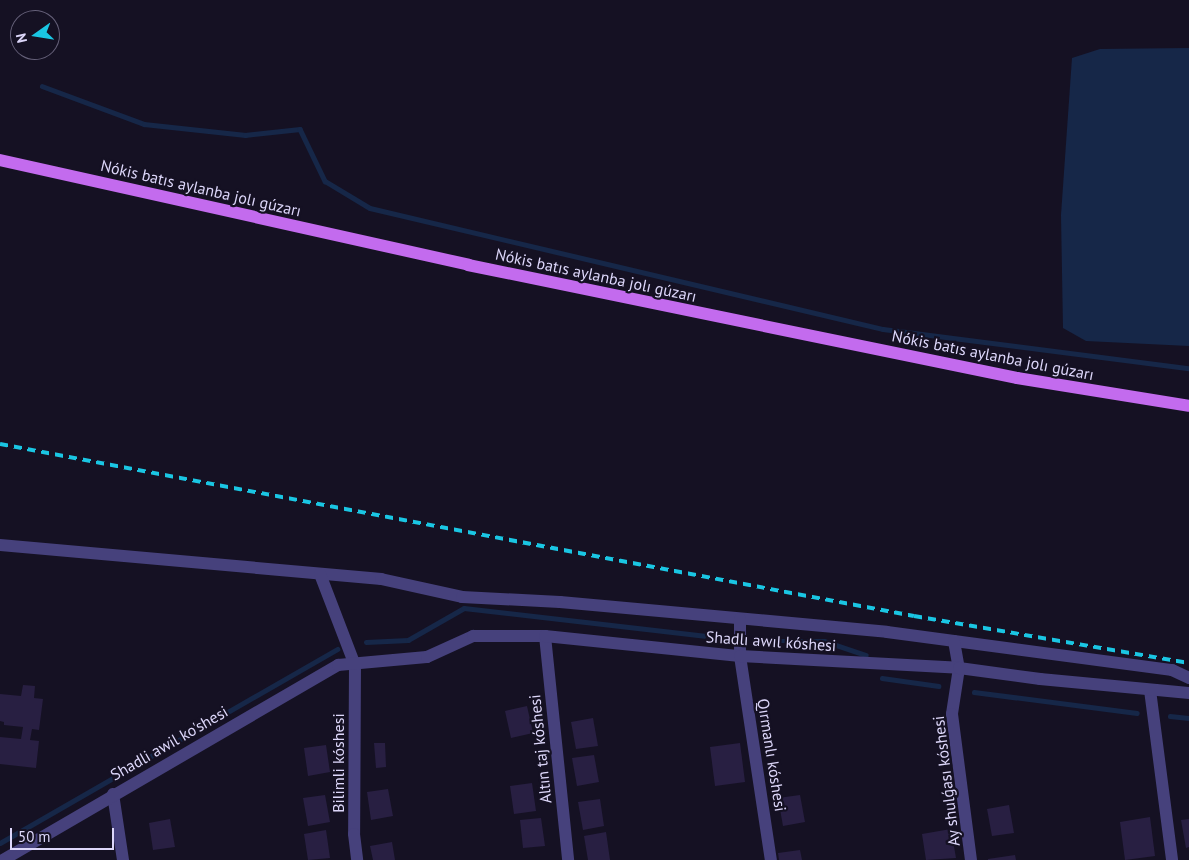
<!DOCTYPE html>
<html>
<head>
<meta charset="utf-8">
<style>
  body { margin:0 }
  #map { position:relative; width:1189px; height:860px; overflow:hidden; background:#151123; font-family:"PT Sans",sans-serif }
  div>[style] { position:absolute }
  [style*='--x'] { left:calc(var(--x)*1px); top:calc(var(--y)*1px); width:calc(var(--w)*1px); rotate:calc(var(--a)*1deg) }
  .water>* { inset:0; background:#162748 }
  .stream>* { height:4.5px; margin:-2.25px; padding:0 2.25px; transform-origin:2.25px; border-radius:2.25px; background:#162748 }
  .building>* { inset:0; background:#281f42 }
  .minor>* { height:12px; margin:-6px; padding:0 6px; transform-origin:6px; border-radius:6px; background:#46417c }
  .major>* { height:12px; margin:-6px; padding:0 6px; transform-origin:6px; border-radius:6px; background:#c36bee }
  .rail>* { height:4px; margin-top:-2px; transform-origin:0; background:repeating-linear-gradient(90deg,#1ac6e3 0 8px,transparent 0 14px) }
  span { translate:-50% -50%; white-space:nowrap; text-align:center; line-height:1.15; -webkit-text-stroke:4.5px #151123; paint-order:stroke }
  .street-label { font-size:16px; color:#ddd7fa }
  .north { position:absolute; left:10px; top:10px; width:50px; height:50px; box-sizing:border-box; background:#151123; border:1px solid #656079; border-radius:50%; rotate:257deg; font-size:14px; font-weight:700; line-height:20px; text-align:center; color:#ddd7fa }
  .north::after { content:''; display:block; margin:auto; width:18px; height:22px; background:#1ac6e3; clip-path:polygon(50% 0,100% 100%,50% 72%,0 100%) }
  .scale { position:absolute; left:10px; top:828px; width:104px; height:22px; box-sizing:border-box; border:2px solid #ddd7fa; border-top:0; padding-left:6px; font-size:15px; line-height:18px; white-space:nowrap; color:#ddd7fa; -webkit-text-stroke:4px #151123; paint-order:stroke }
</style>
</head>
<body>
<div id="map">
  <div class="water">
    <i style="clip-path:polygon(1189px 48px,1189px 346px,1086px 341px,1063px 328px,1061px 215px,1072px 58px,1100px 49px)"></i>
  </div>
  <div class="stream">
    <i style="--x:42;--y:86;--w:109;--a:20.4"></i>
    <i style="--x:144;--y:124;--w:102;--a:6.2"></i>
    <i style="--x:245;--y:135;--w:55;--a:-6.2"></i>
    <i style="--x:300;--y:129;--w:58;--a:64.3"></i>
    <i style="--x:325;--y:181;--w:52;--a:31"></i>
    <i style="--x:370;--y:208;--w:527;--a:13.27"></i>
    <i style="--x:883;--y:329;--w:308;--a:7.3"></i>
    <i style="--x:754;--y:641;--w:70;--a:0"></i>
    <i style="--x:824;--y:641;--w:44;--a:18.4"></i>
    <i style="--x:366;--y:642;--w:42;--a:-2.7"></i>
    <i style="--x:408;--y:640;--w:64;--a:-29.7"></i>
    <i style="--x:464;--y:608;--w:270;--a:6.6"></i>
    <i style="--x:882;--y:678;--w:57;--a:8.1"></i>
    <i style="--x:974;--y:692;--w:164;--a:7.3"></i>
    <i style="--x:1170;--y:716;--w:19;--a:6"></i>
    <i style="--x:0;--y:843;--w:389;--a:-29.9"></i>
  </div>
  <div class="building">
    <i style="clip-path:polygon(23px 685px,35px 686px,34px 698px,43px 699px,39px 730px,32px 729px,30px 740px,39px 741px,36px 768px,0 764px,0 737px,21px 739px,23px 727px,4px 725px,4px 722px,0 721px,0 694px,21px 696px)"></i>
    <i style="clip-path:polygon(527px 706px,533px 733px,511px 738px,505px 711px)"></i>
    <i style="clip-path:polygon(593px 718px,598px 746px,576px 749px,571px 722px)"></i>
    <i style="clip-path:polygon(374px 743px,385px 743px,386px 767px,376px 768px)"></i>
    <i style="clip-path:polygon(740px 743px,745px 782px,715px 786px,710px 747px)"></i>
    <i style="clip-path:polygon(326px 745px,330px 772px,308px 776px,304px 748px)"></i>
    <i style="clip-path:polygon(594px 755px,599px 782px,577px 786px,572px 758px)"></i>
    <i style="clip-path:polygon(532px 783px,536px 811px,514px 814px,510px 786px)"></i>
    <i style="clip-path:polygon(388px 789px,393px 816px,371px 820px,367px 792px)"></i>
    <i style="clip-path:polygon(325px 795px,330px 822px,308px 826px,303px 798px)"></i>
    <i style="clip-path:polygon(800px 795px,805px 822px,783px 826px,778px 798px)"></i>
    <i style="clip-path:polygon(600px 799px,604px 826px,583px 830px,578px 802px)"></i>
    <i style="clip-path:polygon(1009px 805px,1014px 833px,992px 836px,987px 809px)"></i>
    <i style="clip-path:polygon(1150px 817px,1155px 856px,1125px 860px,1120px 822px)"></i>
    <i style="clip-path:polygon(541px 818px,545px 846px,523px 848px,520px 820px)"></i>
    <i style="clip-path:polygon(170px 819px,175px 847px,153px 850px,149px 823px)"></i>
    <i style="clip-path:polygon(1189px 819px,1189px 847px,1186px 848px,1181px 820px)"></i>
    <i style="clip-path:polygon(951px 829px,956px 858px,926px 860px,922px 834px)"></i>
    <i style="clip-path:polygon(326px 830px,330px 858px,308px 860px,304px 834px)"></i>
    <i style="clip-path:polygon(606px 832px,610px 860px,588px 860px,584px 836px)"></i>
    <i style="clip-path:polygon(392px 842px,395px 860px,373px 860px,370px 846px)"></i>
    <i style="clip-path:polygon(800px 850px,802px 860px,779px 860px,778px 853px)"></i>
    <i style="clip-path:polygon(1015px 855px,1016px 860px,988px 860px,988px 859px)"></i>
  </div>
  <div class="minor">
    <i style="--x:0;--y:545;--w:383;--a:5.1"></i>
    <i style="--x:381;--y:579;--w:83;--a:12.5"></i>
    <i style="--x:462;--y:597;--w:98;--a:2.9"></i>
    <i style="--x:560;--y:602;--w:328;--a:5.2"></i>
    <i style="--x:887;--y:632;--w:288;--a:7.6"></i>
    <i style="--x:1172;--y:670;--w:19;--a:25"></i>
    <i style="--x:320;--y:574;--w:97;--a:69"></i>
    <i style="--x:355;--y:665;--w:169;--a:90.3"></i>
    <i style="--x:354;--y:834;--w:26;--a:83"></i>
    <i style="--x:740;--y:619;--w:37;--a:90"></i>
    <i style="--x:740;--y:656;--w:206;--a:81.4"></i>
    <i style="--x:545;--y:636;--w:225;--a:84.1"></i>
    <i style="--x:954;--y:641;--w:27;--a:80"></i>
    <i style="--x:959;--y:668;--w:47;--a:98.7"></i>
    <i style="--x:952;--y:714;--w:147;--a:82.6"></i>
    <i style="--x:1150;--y:690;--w:171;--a:82.6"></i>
    <i style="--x:113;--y:794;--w:67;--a:81.4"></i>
    <i style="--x:3;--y:860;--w:388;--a:-30.2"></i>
    <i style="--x:338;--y:665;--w:89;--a:-5.1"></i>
    <i style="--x:427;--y:657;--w:51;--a:-24.5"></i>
    <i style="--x:473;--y:636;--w:72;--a:0"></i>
    <i style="--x:545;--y:636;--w:196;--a:5.9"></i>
    <i style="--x:740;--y:656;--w:219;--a:3.1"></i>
    <i style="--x:959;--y:668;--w:82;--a:7.7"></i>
    <i style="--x:1040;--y:679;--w:150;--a:5.4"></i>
  </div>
  <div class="major">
    <i style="--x:0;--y:160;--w:480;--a:12.6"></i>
    <i style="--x:468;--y:265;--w:561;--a:11.63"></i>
    <i style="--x:1017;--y:378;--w:174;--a:9.2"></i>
  </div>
  <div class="rail">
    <i style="--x:0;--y:444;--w:930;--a:10.66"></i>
    <i style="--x:914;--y:616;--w:279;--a:9.7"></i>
  </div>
  <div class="street-label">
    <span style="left:201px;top:188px;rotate:13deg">Nókis batıs aylanba jolı gúzarı</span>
    <span style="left:596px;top:275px;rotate:12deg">Nókis batıs aylanba jolı gúzarı</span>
    <span style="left:993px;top:355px;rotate:11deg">Nókis batıs aylanba jolı gúzarı</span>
    <span style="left:771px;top:641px;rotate:4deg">Shadlı awıl kóshesi</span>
    <span style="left:169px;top:743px;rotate:-30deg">Shadli awil ko'shesi</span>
    <span style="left:540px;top:749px;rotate:-96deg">Altın taj kóshesi</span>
    <span style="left:772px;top:755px;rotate:81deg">Qırmanlı kóshesi</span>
    <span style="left:338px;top:763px;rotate:-90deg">Bilimli kóshesi</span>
    <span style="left:946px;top:781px;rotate:-97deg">Ay shulǵası kóshesi</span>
  </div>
  <div class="north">N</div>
  <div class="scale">50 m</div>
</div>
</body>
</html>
